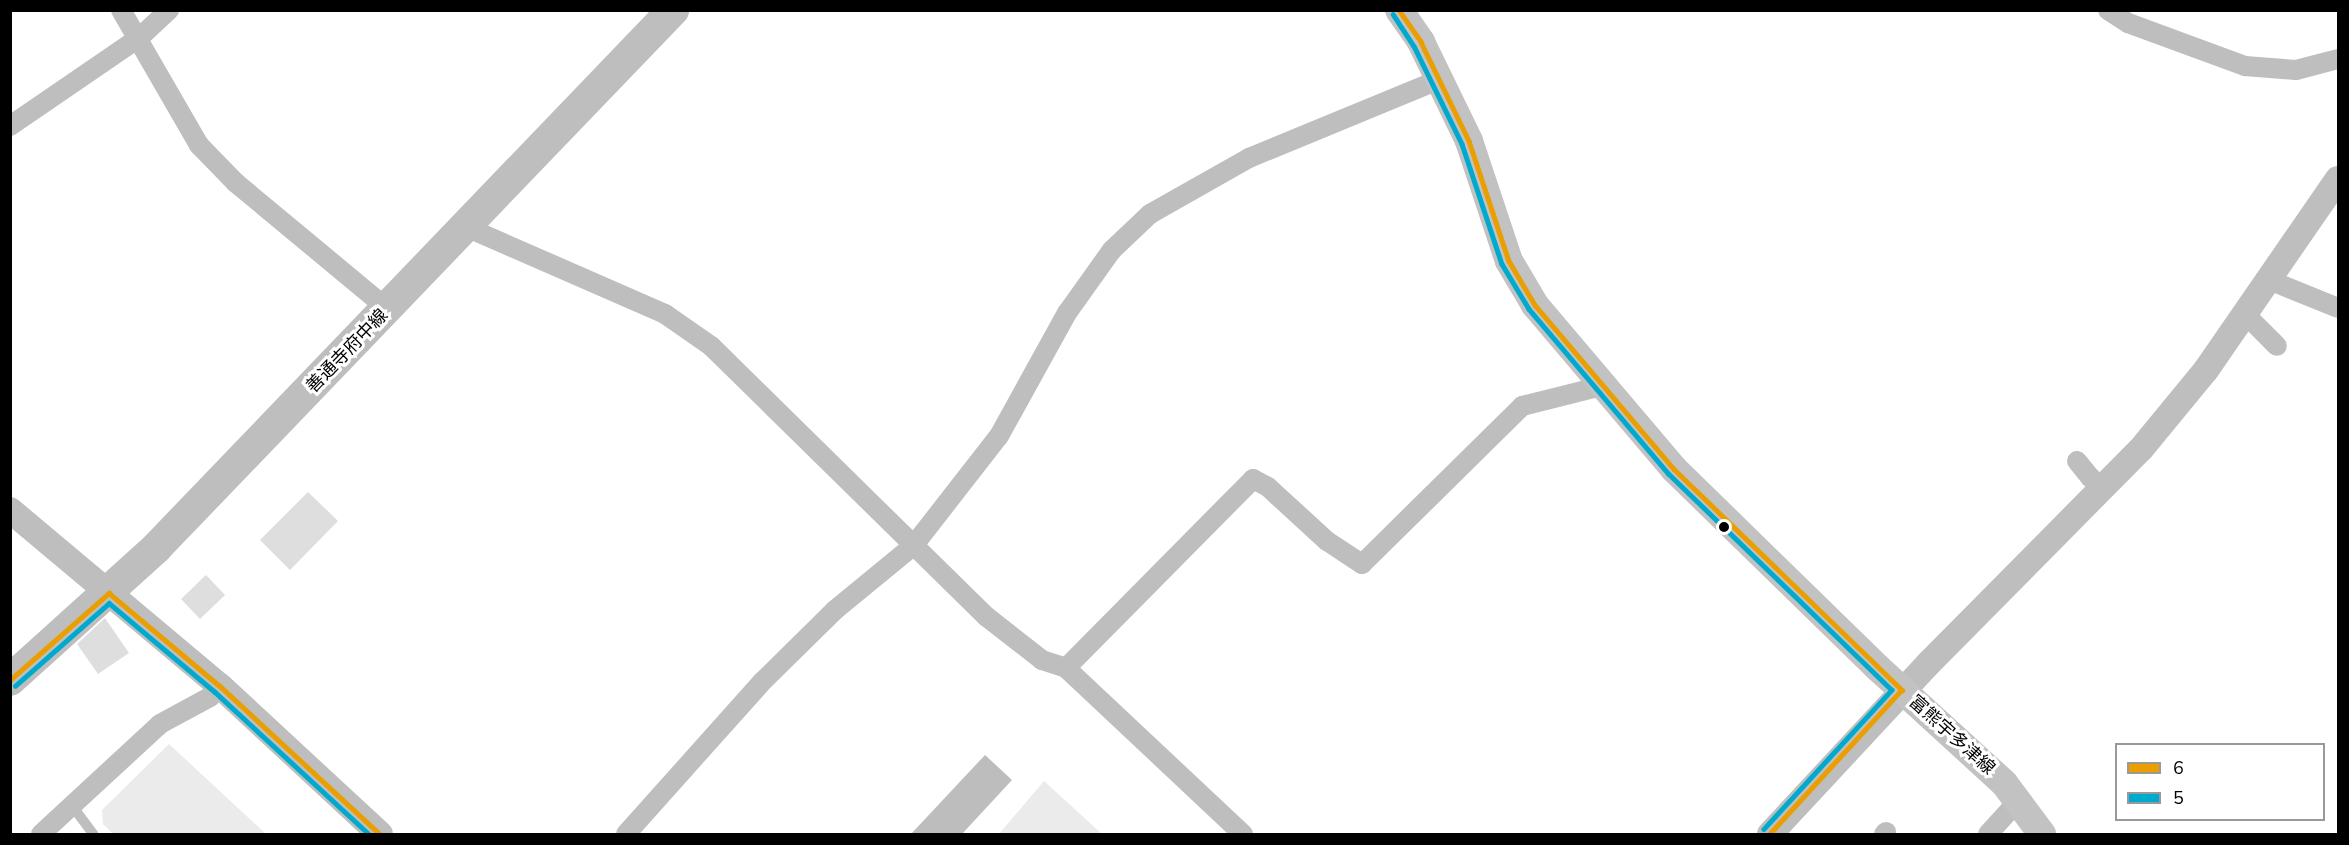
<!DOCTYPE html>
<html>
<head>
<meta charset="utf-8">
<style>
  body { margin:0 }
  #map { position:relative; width:2349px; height:845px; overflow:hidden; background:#fff; font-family:"Nunito Sans","Noto Sans JP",sans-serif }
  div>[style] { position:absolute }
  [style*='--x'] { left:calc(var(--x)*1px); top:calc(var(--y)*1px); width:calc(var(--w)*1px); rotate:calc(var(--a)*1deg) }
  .green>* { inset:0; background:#ebebeb }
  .water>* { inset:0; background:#bdbdbd }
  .building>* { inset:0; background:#dedede }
  .service>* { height:10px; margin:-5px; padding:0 5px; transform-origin:5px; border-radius:5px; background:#bebebe }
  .minor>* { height:20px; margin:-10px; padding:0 10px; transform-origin:10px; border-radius:10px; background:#bebebe }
  .tertiary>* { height:26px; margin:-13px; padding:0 13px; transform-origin:13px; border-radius:13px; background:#bebebe }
  .secondary>* { height:28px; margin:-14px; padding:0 14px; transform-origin:14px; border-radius:14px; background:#c2c2c2 }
  .primary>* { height:32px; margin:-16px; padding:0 16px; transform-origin:16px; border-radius:16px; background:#bebebe }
  .bus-1>* { height:4.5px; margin:-2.25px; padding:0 2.25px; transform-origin:2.25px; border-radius:2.25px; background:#eb9e00 }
  .bus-2>* { height:4.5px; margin:-2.25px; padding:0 2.25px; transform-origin:2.25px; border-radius:2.25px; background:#00a9ce }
  .dots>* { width:16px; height:16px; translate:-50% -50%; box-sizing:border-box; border:3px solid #fff; border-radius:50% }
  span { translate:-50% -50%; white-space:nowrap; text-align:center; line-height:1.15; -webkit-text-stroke:6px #fff; paint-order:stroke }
  .street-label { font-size:18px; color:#000 }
  .frame { position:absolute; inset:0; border:12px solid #000; pointer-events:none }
  .legend { position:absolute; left:2115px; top:743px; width:210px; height:78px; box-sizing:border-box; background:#fff; border:2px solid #999; margin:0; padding:8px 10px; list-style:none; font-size:18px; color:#000 }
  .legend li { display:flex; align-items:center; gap:12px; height:30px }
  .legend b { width:30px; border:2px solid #999 }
</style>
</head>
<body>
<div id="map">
  <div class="green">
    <i style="clip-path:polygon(169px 744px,266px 834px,113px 834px,103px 824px,102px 810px)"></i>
    <i style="clip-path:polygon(1044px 781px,1102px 834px,999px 834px)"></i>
  </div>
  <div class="water">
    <i style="clip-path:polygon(985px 755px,1012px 780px,962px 834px,911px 834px)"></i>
  </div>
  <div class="building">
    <i style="clip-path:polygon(308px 492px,338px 521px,290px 570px,260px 540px)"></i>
    <i style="clip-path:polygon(206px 575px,225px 595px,200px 619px,181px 599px)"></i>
    <i style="clip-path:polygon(105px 618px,129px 653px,98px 674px,77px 644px)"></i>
  </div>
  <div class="service">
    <i style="--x:73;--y:807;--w:34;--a:53"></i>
  </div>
  <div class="minor">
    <i style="--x:121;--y:10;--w:156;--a:60"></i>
    <i style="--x:199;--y:145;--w:53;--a:45.8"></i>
    <i style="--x:236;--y:183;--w:197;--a:39.7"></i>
    <i style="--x:2108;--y:10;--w:24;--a:33"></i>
    <i style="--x:2128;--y:23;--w:125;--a:20.2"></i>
    <i style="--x:2245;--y:66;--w:51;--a:4.5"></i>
    <i style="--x:2296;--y:70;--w:43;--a:-14.7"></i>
    <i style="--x:10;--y:126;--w:158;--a:-34.4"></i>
    <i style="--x:140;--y:37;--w:40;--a:-43"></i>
    <i style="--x:466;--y:227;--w:217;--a:23.6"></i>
    <i style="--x:665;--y:314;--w:56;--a:34.8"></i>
    <i style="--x:711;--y:346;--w:387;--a:44.5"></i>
    <i style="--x:987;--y:617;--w:70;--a:38"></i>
    <i style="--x:1042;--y:660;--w:25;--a:18"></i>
    <i style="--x:1066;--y:668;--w:243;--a:43.2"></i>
    <i style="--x:2269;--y:280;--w:74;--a:22.1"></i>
    <i style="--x:2245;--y:314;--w:45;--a:45"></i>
    <i style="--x:2077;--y:461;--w:22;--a:51"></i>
    <i style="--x:2091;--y:478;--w:17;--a:36"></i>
    <i style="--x:1066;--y:668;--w:266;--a:-45.3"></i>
    <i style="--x:1253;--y:479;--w:17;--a:28"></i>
    <i style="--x:1268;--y:487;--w:80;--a:42.5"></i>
    <i style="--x:1327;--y:541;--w:42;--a:33.3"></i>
    <i style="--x:1362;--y:564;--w:225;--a:-44.6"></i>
    <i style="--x:1522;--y:406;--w:82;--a:-14"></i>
    <i style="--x:41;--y:834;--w:162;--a:-42.7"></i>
    <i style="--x:160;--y:724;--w:57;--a:-28.4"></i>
    <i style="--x:210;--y:697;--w:15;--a:-48"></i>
    <i style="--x:626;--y:834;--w:205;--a:-48.2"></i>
    <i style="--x:763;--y:681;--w:101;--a:-44.6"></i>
    <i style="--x:835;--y:610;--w:102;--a:-39.4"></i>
    <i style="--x:914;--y:545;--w:138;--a:-52.1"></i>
    <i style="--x:999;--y:436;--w:141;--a:-61.1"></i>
    <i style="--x:1067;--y:313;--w:77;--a:-54.5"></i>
    <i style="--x:1112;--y:250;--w:52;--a:-43.5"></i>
    <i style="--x:1150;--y:214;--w:114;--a:-29.5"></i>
    <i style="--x:1249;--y:158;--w:204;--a:-22.4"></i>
    <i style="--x:1884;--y:834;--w:3;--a:-45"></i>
    <i style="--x:1988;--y:834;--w:45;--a:-47.7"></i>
  </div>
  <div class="tertiary">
    <i style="--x:10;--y:510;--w:274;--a:40"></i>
    <i style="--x:220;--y:686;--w:218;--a:42.8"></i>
    <i style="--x:1770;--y:834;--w:233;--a:-47.1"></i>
    <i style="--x:1929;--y:663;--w:301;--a:-45.3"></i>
    <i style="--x:2141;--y:449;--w:102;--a:-50.6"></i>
    <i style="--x:2206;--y:370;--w:232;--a:-55.4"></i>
  </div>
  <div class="secondary">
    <i style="--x:1399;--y:10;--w:39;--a:55"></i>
    <i style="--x:1421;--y:42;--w:110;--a:64.1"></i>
    <i style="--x:1469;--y:141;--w:126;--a:71.6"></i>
    <i style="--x:1509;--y:261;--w:51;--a:59.4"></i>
    <i style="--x:1535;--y:305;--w:215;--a:49.7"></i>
    <i style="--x:1674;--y:469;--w:285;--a:44.3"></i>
    <i style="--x:1878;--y:668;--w:171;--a:42.4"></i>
    <i style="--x:2004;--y:783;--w:64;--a:53.3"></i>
  </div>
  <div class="primary">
    <i style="--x:10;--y:680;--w:198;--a:-42.1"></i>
    <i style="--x:157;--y:547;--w:745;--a:-46.14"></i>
  </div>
  <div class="bus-1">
    <i style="--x:1399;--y:10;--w:39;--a:55"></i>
    <i style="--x:1421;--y:42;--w:110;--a:64.1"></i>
    <i style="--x:1469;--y:141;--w:126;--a:71.6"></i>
    <i style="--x:1509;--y:261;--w:51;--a:59.4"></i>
    <i style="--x:1535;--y:305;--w:215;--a:49.7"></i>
    <i style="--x:1674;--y:469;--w:318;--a:44.1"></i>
    <i style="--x:1902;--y:690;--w:195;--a:132.5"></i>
    <i style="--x:10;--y:680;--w:132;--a:-41.3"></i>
    <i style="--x:109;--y:593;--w:145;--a:40"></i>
    <i style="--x:220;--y:686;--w:218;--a:42.8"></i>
  </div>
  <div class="bus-2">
    <i style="--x:1393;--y:14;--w:38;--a:57"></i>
    <i style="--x:1414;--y:46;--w:109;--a:63.9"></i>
    <i style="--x:1462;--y:144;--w:126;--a:71.6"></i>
    <i style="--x:1502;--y:264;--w:52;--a:59"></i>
    <i style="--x:1529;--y:309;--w:216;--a:49.7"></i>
    <i style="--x:1669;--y:474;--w:310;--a:44.1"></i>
    <i style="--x:1892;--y:690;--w:189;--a:132.6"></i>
    <i style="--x:15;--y:686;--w:125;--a:-41.4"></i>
    <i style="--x:109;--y:603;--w:138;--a:40"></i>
    <i style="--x:215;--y:692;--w:209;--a:42.7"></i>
  </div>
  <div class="dots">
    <i style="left:1724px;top:527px;background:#000"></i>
  </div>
  <div class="street-label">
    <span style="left:347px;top:351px;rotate:-46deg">善通寺府中線</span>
    <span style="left:1952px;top:735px;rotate:42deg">富熊宇多津線</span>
  </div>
  <div class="frame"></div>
  <ul class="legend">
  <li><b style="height:8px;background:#eb9e00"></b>6</li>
  <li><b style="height:8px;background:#00a9ce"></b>5</li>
  </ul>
</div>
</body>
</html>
